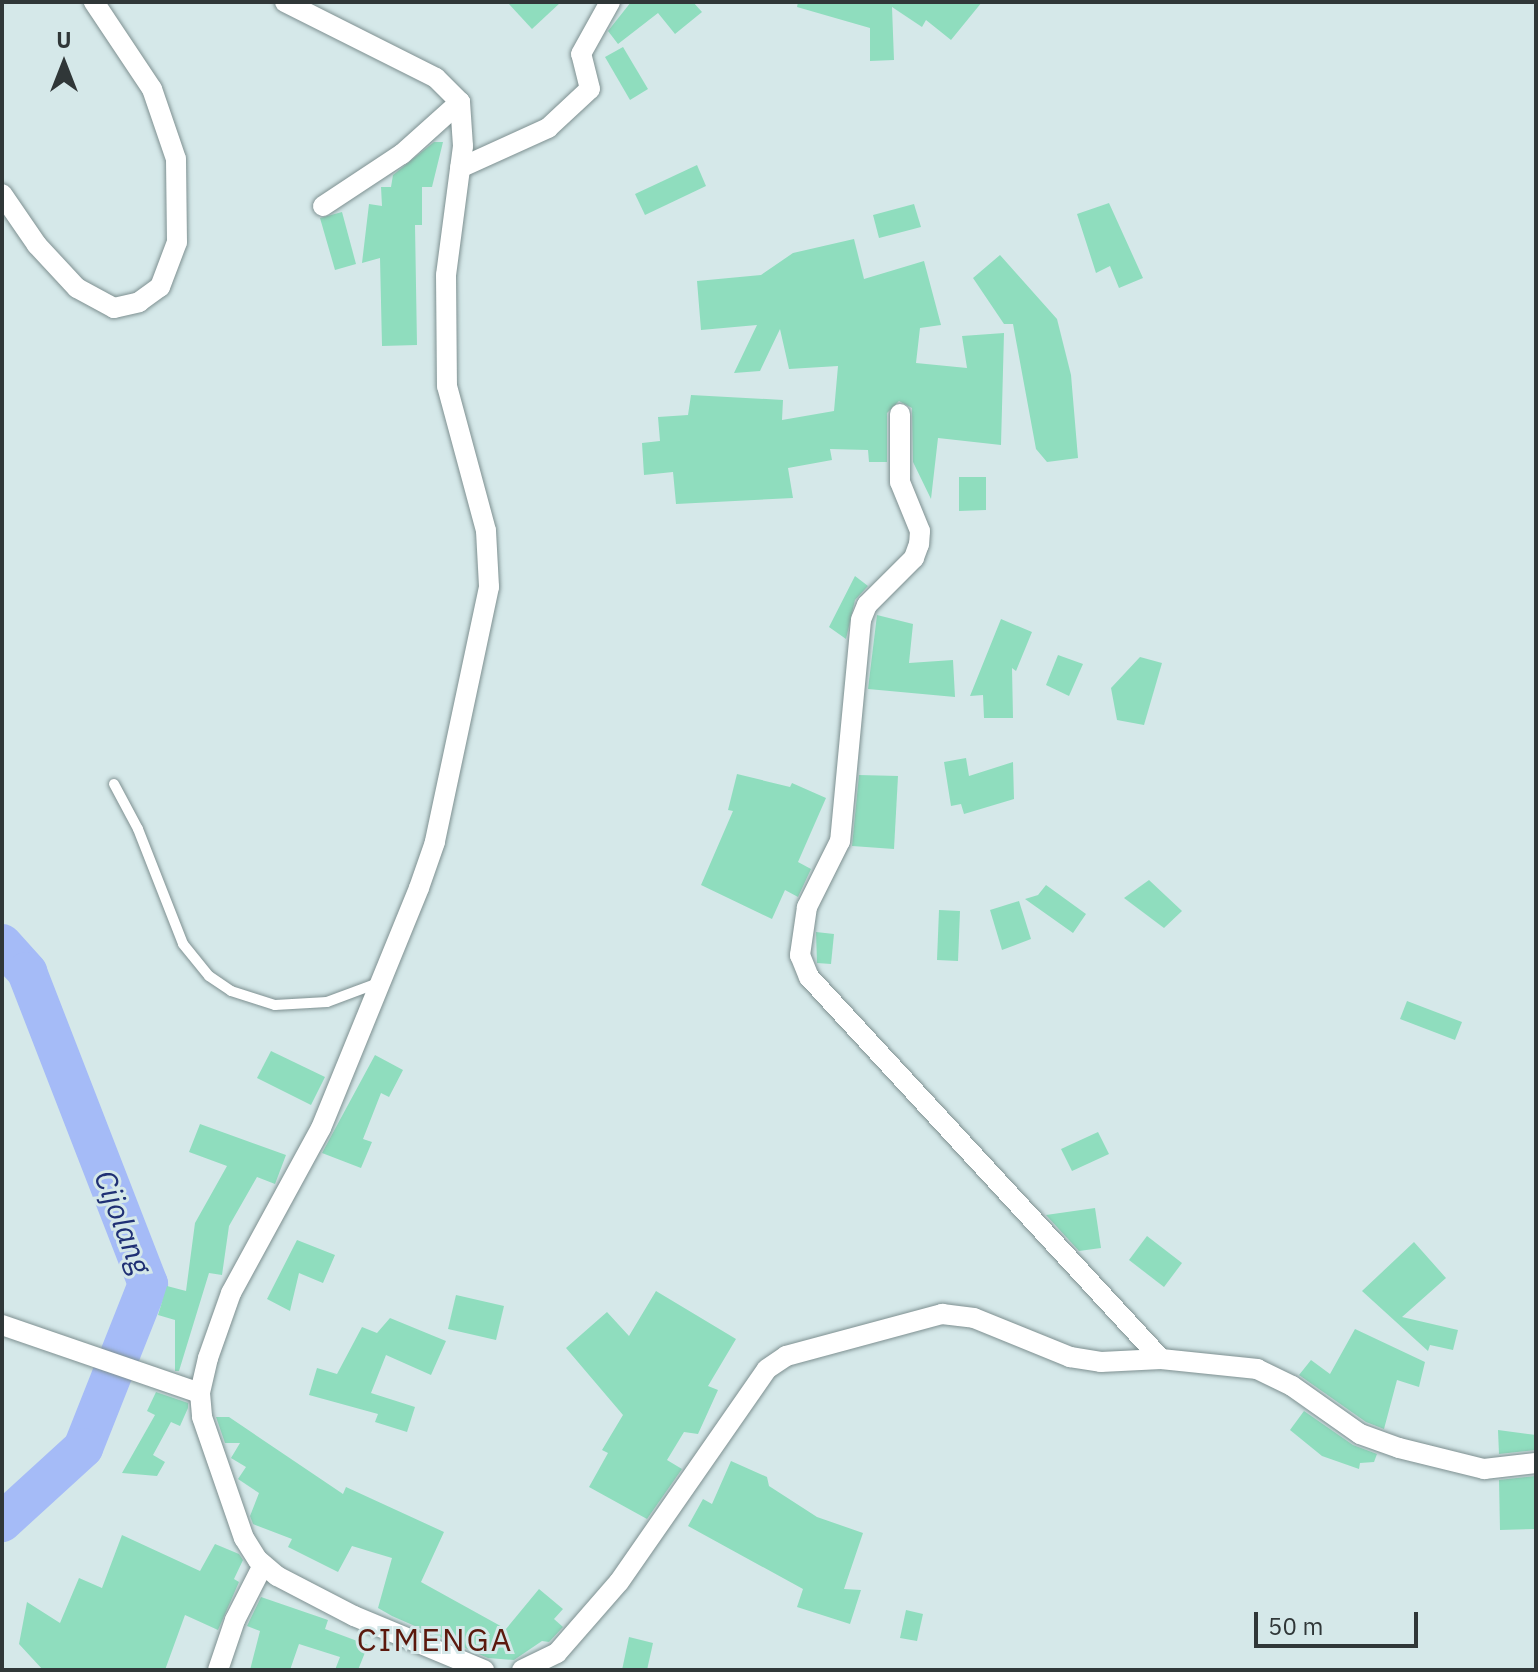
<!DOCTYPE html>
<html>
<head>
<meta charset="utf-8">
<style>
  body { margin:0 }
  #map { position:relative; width:1538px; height:1672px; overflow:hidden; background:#d5e8e9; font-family:"IBM Plex Sans",sans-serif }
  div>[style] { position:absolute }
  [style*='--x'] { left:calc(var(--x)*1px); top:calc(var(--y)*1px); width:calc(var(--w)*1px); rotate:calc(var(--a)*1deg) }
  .river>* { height:40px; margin:-20px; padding:0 20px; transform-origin:20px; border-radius:20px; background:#a5bbf7 }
  .building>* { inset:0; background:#8fddbe }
  .roads { filter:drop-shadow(0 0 2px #7e9091) drop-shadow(0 0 2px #7e9091) }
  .service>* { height:10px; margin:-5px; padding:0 5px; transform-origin:5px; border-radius:5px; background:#fff }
  .minor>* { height:20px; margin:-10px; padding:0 10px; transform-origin:10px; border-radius:10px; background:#fff }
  span { translate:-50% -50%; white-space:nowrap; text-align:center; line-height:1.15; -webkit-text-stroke:6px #d5e8e9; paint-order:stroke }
  .water-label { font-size:30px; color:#1f3074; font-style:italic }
  .quarter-label { font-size:32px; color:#5b180d; letter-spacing:2px }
  .frame { position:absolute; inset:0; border:4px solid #303738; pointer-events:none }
  .north { position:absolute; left:24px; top:24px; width:80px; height:80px; -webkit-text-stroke:6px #d5e8e9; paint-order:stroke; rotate:0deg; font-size:22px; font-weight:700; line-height:32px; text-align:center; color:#303738 }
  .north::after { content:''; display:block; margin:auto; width:28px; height:36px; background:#303738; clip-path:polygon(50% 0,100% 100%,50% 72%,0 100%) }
  .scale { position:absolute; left:1254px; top:1612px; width:164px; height:36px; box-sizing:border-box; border:4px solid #303738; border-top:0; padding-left:10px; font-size:24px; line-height:28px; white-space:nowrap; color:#303738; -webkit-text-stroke:6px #d5e8e9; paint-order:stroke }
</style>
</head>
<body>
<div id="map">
  <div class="river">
    <i style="--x:2;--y:944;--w:38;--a:48"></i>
    <i style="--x:27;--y:972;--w:335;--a:68.8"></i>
    <i style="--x:148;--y:1284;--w:176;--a:111.6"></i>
    <i style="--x:83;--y:1448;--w:110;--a:137.6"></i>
  </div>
  <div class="building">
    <i style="clip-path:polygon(507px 2px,561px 2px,532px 29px)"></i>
    <i style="clip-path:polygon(631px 2px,693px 2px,702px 12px,675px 34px,658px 13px,618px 44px,608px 31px)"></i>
    <i style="clip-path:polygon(798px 2px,982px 2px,951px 40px,926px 20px,922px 27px,892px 7px,894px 60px,870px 61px,870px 28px,797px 7px)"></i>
    <i style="clip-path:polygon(623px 47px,648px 89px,630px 100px,605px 57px)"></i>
    <i style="clip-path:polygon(434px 142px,443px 142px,432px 187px,422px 187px,422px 225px,415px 225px,417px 345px,382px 346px,380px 258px,362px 263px,369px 204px,382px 206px,381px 187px,391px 187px,393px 175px)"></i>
    <i style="clip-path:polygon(697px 165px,706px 186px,645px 215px,635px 194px)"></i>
    <i style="clip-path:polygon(1109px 203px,1143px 278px,1119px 288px,1110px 266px,1096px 273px,1077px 214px)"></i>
    <i style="clip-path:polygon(914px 204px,921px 227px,879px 238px,873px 215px)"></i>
    <i style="clip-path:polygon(342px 212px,356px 264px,335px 270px,320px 218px)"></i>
    <i style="clip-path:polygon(854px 239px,864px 279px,924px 261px,941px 325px,920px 328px,916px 363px,967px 368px,962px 336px,1004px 333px,1001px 445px,938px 438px,931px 499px,913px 462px,912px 408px,899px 401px,887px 413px,887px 462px,869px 462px,868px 450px,830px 449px,832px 460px,788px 468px,793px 498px,676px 504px,673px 472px,644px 475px,642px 443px,660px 441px,658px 417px,688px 415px,691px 395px,783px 400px,782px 420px,834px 411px,838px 366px,789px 369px,780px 329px,760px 371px,734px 373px,757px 325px,701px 330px,697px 281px,761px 275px,793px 253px)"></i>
    <i style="clip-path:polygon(1000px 255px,1057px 319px,1071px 375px,1078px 458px,1047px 462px,1036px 449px,1013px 324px,1004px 324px,973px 278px)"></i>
    <i style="clip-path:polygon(959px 477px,986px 477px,986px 510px,959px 511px)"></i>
    <i style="clip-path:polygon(855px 576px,868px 586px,855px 600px,846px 639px,829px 627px)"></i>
    <i style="clip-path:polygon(877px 615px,913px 624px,909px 663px,953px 660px,955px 697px,868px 689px)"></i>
    <i style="clip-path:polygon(1001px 619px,1032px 632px,1016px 671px,1012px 668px,1013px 718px,984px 718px,983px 695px,970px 696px)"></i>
    <i style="clip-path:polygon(1058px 655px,1083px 664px,1069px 696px,1046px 685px)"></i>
    <i style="clip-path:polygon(1140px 657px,1162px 663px,1144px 725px,1117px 720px,1111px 688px)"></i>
    <i style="clip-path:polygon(966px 758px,969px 776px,1013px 762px,1014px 799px,964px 814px,961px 804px,951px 806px,944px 762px)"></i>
    <i style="clip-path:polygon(737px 774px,790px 787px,792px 783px,826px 798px,798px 862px,811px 869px,798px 897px,785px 890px,772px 919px,701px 885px,733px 811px,728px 810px)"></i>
    <i style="clip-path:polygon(859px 775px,898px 776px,894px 849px,852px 846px)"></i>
    <i style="clip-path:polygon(1149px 880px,1182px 911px,1164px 928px,1124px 898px)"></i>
    <i style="clip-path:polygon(1046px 885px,1086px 914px,1073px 933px,1025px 899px,1038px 895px)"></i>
    <i style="clip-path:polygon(1019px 901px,1031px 939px,1002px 950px,990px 910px)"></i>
    <i style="clip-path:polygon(939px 910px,960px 911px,958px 961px,937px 960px)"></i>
    <i style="clip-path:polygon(816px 932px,834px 934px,831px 964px,817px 963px)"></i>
    <i style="clip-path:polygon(1407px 1001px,1462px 1022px,1455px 1040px,1400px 1019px)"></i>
    <i style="clip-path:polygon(271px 1051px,325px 1077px,311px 1105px,257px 1078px)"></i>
    <i style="clip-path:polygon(375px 1055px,403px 1070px,389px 1097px,381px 1093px,363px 1139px,372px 1142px,361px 1168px,322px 1153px)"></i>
    <i style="clip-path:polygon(200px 1124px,286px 1155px,275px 1184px,257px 1177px,229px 1226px,222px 1275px,209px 1273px,179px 1371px,175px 1371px,175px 1320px,158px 1315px,167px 1286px,186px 1291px,195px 1223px,227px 1166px,189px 1152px)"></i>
    <i style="clip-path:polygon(1098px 1132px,1109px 1154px,1072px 1171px,1061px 1149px)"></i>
    <i style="clip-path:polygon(1095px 1208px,1101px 1248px,1079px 1251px,1046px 1215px)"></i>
    <i style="clip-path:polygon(1147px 1236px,1182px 1263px,1164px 1287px,1129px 1260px)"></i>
    <i style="clip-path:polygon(297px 1240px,335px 1255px,323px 1283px,299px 1273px,290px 1311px,267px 1299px)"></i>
    <i style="clip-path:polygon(1414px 1242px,1446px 1278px,1402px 1317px,1458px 1330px,1453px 1350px,1430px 1345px,1428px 1351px,1362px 1291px)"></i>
    <i style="clip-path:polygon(656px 1291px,736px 1339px,708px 1386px,718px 1390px,698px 1434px,684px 1432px,667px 1460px,682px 1469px,647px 1519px,589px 1487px,608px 1453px,602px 1450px,623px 1415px,566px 1348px,607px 1312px,629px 1336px)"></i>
    <i style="clip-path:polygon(456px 1295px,504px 1306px,496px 1340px,448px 1329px)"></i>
    <i style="clip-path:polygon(390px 1318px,446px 1341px,431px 1375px,386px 1355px,371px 1393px,415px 1407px,407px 1432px,375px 1422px,378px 1414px,309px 1395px,317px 1368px,337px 1374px,362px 1327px,377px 1333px)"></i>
    <i style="clip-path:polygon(1355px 1329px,1425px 1362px,1419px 1387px,1397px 1380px,1384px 1429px,1366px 1422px,1299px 1375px,1311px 1360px,1330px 1374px)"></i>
    <i style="clip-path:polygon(156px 1392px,188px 1403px,188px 1408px,180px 1426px,171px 1422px,153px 1455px,165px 1462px,157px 1476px,122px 1473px,155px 1415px,147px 1411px)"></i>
    <i style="clip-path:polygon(1304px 1411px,1353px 1445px,1377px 1454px,1374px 1462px,1360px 1463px,1359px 1469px,1322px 1456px,1290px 1430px)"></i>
    <i style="clip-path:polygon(216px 1417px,229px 1417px,343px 1494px,346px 1487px,444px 1532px,421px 1582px,506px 1629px,539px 1589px,563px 1609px,554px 1619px,563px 1627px,549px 1642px,542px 1641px,514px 1660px,488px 1658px,392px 1616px,378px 1608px,392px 1558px,352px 1546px,338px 1572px,288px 1547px,292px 1539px,253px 1524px,250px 1516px,259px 1493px,238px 1479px,246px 1467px,231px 1458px,240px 1443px,225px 1443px)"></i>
    <i style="clip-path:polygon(1498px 1430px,1536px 1435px,1536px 1450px,1499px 1454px)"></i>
    <i style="clip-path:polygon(731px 1461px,767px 1477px,769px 1486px,817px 1517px,863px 1533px,844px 1589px,861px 1590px,850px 1624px,797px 1607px,803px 1589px,688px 1526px,703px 1499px,712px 1504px)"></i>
    <i style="clip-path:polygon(1536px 1476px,1536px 1529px,1500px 1530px,1499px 1480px)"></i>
    <i style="clip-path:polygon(122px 1535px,200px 1571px,215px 1544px,239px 1554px,243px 1560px,234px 1579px,239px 1582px,218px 1630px,185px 1615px,165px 1670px,43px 1670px,19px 1644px,27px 1602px,60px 1623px,79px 1578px,102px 1588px)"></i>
    <i style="clip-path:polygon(261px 1597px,328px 1620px,325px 1629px,368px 1645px,358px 1670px,335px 1670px,340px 1657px,299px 1644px,290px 1670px,250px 1670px,260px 1631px,247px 1626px)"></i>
    <i style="clip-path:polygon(906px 1610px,923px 1614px,917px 1641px,900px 1638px)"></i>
    <i style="clip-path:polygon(629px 1637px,653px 1643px,647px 1670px,622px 1670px)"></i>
  </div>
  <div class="roads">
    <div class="service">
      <i style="--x:114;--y:784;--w:51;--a:61.9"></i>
      <i style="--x:138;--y:829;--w:123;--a:68.6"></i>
      <i style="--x:183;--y:944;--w:41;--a:50.9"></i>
      <i style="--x:209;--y:976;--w:27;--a:34"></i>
      <i style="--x:231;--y:991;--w:46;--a:17.7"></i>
      <i style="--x:275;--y:1005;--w:52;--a:-3.3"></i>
      <i style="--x:327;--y:1002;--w:54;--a:-20.4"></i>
    </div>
    <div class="minor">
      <i style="--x:285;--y:2;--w:169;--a:26.7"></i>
      <i style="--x:436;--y:78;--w:34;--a:45"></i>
      <i style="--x:460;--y:102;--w:44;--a:86.1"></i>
      <i style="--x:463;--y:146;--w:130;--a:97.5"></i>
      <i style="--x:446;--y:275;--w:111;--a:89.5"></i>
      <i style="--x:447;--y:386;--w:150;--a:74.9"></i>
      <i style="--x:486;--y:531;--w:56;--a:86.9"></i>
      <i style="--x:489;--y:587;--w:261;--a:102"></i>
      <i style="--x:435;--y:842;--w:49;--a:109.2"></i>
      <i style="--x:419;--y:888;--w:259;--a:112.2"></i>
      <i style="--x:321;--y:1128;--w:188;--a:118.6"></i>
      <i style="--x:231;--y:1293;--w:69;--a:109.5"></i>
      <i style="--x:208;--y:1358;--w:36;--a:103"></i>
      <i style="--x:200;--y:1393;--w:24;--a:85"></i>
      <i style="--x:202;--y:1417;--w:128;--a:70.9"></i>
      <i style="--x:244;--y:1538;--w:26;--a:58"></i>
      <i style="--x:258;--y:1560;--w:25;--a:40"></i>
      <i style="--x:277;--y:1576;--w:87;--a:27.5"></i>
      <i style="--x:354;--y:1616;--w:141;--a:22.6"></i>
      <i style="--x:460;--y:168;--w:97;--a:-24.4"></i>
      <i style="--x:548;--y:128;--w:57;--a:-42.9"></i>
      <i style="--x:590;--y:89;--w:36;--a:-104"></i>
      <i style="--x:581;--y:54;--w:60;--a:-60.9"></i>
      <i style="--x:2;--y:194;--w:62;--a:55.5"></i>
      <i style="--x:37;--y:245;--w:59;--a:47.1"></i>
      <i style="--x:77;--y:288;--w:42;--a:28.4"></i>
      <i style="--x:114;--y:308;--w:26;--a:-13"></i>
      <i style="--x:139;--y:302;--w:26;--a:-36"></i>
      <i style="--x:160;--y:287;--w:48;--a:-69.3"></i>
      <i style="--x:177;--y:242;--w:83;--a:-90.7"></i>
      <i style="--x:176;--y:159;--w:74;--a:-108.9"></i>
      <i style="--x:152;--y:89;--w:105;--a:-123.7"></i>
      <i style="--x:323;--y:206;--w:95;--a:-33.4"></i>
      <i style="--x:402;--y:154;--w:78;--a:-41.9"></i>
      <i style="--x:900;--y:414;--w:68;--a:90"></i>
      <i style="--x:900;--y:482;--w:53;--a:67.8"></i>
      <i style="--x:920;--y:531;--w:13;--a:94"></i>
      <i style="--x:919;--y:544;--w:15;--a:110"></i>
      <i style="--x:914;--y:558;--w:66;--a:135"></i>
      <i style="--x:867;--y:605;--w:16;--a:112"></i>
      <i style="--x:861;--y:620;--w:222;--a:95.4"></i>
      <i style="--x:840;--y:841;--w:74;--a:116.6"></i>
      <i style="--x:807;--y:907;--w:49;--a:98.3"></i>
      <i style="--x:800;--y:955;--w:24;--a:68"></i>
      <i style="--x:809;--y:977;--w:519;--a:47.34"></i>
      <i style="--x:2;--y:1325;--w:209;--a:19"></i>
      <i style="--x:218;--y:1670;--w:53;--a:-71.2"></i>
      <i style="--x:235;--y:1620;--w:62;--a:-63"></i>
      <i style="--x:522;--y:1670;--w:39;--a:-26"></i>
      <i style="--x:557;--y:1653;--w:94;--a:-48.9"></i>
      <i style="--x:619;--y:1582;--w:259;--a:-55.2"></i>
      <i style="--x:767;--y:1369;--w:23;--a:-34"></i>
      <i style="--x:786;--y:1356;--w:162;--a:-15.1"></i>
      <i style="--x:942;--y:1314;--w:32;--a:7"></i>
      <i style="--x:974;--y:1318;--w:104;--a:22.1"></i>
      <i style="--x:1070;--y:1357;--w:31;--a:9"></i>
      <i style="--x:1101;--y:1362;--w:60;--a:-2.9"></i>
      <i style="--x:1161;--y:1359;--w:97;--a:5.9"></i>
      <i style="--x:1257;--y:1369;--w:39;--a:26"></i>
      <i style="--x:1292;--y:1386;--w:83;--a:35.2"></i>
      <i style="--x:1360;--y:1434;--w:41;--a:19.7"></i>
      <i style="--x:1399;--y:1448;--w:88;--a:13.9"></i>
      <i style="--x:1484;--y:1469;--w:52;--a:-6.6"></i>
    </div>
  </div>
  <div class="water-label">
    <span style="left:123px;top:1222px;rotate:69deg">Cijolang</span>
  </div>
  <div class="quarter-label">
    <span style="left:435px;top:1639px">CIMENGA</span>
  </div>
  <div class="frame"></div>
  <div class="north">U</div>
  <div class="scale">50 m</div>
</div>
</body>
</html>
